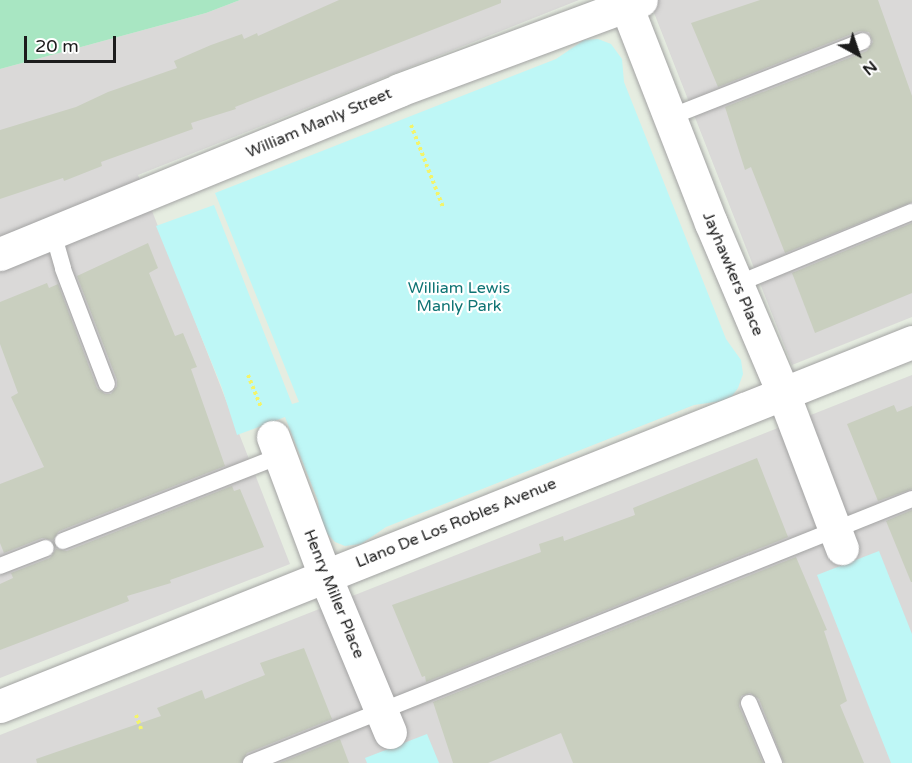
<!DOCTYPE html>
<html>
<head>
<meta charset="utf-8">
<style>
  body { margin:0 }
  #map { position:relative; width:912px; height:763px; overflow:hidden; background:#e6ede1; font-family:"Varela Round",sans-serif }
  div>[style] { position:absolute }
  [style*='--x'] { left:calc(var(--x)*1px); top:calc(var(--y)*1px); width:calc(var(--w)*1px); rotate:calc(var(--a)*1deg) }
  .residential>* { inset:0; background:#dad9d8 }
  .grass>* { inset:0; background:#a8e6c2 }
  .park>* { inset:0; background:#bef7f6 }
  .building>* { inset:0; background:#c9cfbf }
  .path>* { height:4px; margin-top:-2px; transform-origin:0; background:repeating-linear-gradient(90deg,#f3f46b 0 3px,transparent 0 6px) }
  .roads { filter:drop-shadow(0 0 2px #a3a3a3) drop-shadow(0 0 2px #a3a3a3) }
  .service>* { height:16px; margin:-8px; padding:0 8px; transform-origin:8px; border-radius:8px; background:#fff }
  .minor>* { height:33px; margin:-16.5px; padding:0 16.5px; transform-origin:16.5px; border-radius:16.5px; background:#fff }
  span { translate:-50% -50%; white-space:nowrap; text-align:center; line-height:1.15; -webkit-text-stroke:4.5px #fff; paint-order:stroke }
  .street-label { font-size:16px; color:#1c1c1c }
  .park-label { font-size:16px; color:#0f7474 }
  .north { position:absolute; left:828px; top:24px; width:60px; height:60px; -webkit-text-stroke:4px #fff; paint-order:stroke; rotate:140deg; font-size:16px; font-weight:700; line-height:24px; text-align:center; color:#1c1c1c }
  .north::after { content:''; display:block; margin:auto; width:21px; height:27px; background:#1c1c1c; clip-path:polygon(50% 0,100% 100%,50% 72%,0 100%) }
  .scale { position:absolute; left:24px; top:36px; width:92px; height:27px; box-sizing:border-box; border:3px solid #1c1c1c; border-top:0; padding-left:8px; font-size:18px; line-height:21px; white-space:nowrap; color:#1c1c1c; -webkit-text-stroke:4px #fff; paint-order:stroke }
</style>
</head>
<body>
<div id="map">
  <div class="residential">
    <i style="clip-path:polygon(240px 0,579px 0,138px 175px,290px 564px,0 678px,0 69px,206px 13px)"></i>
    <i style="clip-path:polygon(649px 0,912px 0,912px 317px,792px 365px)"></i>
    <i style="clip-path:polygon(912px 375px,912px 763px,0 763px,0 735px)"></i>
  </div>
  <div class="grass">
    <i style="clip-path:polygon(0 0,240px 0,206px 13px,0 69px)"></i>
  </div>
  <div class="park">
    <i style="clip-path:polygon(598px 39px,611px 44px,622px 59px,624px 82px,726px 339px,741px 360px,743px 374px,738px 388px,732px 396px,722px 401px,694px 405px,386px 527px,361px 544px,345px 546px,335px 542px,321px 527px,318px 501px,285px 417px,237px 435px,222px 388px,156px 226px,214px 205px,292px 404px,299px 402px,215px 193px,556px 59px,584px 40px)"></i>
    <i style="clip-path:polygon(879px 551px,912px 634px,912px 763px,891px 763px,817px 575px)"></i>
    <i style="clip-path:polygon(427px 734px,439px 763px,367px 763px,365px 758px)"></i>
  </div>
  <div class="building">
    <i style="clip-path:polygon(339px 0,501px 0,501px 3px,235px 107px,236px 109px,191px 123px,193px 129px,101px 162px,102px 166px,64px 181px,63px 178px,0 199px,0 130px,76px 107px,108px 92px,177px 68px,174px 61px,211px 45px,242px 34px,244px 39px,257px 33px,258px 36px)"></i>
    <i style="clip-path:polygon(760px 0,878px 0,912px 96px,912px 202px,785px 253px,751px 167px,745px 170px,725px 107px,867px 51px,873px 42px,869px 32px,859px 31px,718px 87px,691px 23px)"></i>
    <i style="clip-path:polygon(912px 223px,912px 293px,815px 333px,792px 273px)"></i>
    <i style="clip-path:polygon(148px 243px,158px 268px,149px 273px,175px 336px,183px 333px,197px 367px,191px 369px,225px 466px,59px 531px,53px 540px,42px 538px,4px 553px,0 543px,0 484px,44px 467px,11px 397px,18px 393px,0 344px,0 302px,47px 283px,49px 288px,58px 284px,97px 388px,105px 394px,111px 394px,117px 386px,117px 380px,77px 276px)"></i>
    <i style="clip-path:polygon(894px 405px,897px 412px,912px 406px,912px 489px,878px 501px,847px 424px)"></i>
    <i style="clip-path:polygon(757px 458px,788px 537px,426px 682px,425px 676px,422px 677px,392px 605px,541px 552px,539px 544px,563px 536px,564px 541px,635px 515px,633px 508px)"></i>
    <i style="clip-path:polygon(232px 486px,234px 491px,240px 489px,264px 547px,170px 580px,171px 583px,127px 596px,129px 601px,0 650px,0 584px,13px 578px,11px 573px,50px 558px,56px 549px,67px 551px)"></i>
    <i style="clip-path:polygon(912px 510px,912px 582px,911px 582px,886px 521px)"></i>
    <i style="clip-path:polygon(796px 557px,827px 630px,824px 631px,847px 701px,840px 705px,864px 763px,784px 763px,759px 699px,750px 693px,741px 696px,739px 706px,763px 763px,573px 763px,561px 733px,488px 763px,453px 763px,433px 702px)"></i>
    <i style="clip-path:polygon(304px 648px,332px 719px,247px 753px,241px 763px,37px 763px,36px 759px,161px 716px,157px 708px,202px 690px,205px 699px,265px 675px,260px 663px)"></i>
    <i style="clip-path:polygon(340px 739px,349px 763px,279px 763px)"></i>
  </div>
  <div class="path">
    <i style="--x:411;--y:125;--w:88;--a:68.7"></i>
    <i style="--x:248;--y:375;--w:35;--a:68"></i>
    <i style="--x:136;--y:715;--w:15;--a:70"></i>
  </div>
  <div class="roads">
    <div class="service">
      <i style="--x:670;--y:117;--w:207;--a:-21.5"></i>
      <i style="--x:53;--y:233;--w:37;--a:74"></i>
      <i style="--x:63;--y:269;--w:123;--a:69.1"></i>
      <i style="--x:737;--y:284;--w:189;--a:-22.4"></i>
      <i style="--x:63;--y:541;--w:233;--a:-21.4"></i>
      <i style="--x:0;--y:566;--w:49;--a:-21.4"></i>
      <i style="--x:749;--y:703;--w:65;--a:67.4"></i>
      <i style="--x:251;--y:763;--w:712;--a:-21.77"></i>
    </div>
    <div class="minor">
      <i style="--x:624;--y:0;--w:239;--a:68.7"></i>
      <i style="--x:711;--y:223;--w:185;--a:67"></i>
      <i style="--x:783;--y:393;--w:166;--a:69.2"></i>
      <i style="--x:0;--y:254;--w:431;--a:-22.3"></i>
      <i style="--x:399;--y:90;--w:258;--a:-20.4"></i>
      <i style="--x:273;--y:437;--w:148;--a:69.5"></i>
      <i style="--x:325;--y:576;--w:169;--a:67.4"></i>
      <i style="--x:0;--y:706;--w:982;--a:-21.76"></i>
    </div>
  </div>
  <div class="street-label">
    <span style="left:319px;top:123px;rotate:-23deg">William Manly Street</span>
    <span style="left:733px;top:274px;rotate:67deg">Jayhawkers Place</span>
    <span style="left:456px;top:523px;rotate:-22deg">Llano De Los Robles Avenue</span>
    <span style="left:334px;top:594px;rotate:68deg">Henry Miller Place</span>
  </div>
  <div class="park-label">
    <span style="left:459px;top:297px">William Lewis<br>Manly Park</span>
  </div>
  <div class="north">N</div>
  <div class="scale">20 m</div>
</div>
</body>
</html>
